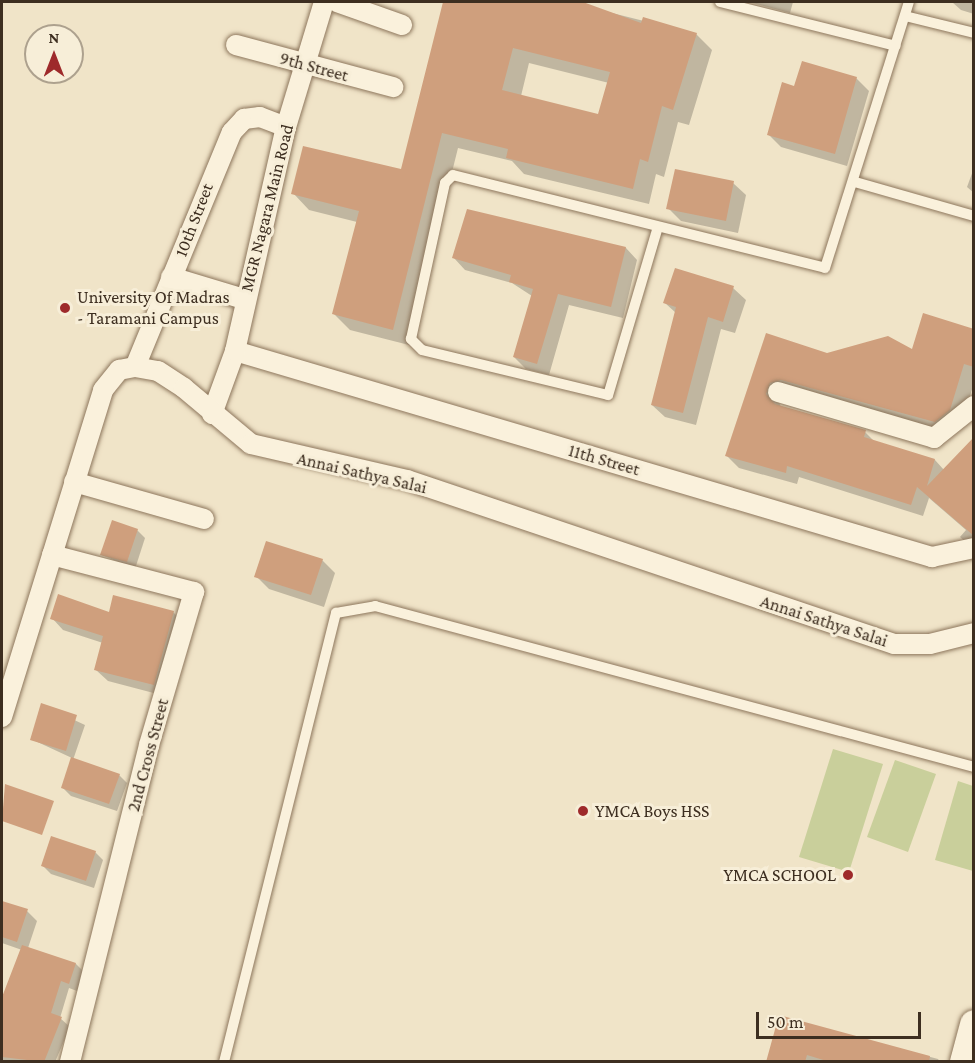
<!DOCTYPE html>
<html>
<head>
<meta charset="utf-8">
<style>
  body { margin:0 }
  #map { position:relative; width:975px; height:1063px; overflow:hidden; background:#f0e4c8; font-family:"Crimson Pro",serif }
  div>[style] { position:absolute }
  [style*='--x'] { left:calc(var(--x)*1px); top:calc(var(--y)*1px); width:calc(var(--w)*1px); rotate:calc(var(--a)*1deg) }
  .green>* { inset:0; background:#c9cf9b }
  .shadow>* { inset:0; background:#0003 }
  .building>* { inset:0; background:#cf9f7d }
  .roads { filter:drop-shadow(0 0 2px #8d765c) drop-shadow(0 0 2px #8d765c) }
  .lane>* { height:10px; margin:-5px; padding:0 5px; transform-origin:5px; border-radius:5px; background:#faf1dc }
  .street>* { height:20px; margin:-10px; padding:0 10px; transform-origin:10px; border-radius:10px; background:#faf1dc }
  .secondary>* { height:28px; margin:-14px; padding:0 14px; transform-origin:14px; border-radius:14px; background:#faf1dc }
  .dots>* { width:16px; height:16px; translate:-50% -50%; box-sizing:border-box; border:3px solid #f7eed8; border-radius:50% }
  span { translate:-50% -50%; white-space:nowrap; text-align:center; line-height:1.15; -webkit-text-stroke:6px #f7eed8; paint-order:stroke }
  .street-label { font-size:18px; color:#3d2e20 }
  .poi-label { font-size:18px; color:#3d2e20 }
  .left { translate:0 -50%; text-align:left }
  .right { translate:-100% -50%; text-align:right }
  .frame { position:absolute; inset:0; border:3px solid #3d2e20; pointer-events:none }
  .north { position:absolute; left:24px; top:24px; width:60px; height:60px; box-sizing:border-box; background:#f7eed8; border:2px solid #ada18e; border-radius:50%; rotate:0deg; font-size:16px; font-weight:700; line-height:24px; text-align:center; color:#3d2e20 }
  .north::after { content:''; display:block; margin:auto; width:21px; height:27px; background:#9e2a2b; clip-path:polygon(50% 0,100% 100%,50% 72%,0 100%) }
  .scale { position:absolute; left:756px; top:1012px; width:165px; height:27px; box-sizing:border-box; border:3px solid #3d2e20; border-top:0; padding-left:8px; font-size:18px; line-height:21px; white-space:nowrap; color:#3d2e20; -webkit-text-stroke:4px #f7eed8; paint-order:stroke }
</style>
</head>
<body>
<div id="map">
  <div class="green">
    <i style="clip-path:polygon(833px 749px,883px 764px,849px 872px,799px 857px)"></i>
    <i style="clip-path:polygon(895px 760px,936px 774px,908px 852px,867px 837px)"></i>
    <i style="clip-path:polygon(958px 781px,973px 786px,973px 871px,935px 860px)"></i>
  </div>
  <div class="shadow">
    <i style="clip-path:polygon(evenodd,445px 2px,568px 2px,696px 34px,712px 50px,689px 125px,678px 122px,664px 177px,656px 174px,649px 204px,524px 174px,512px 161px,458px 148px,409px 345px,350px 330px,333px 313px,357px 222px,309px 210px,293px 193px,402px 171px,445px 2px,529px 63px,609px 83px,599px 115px,521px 96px,529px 63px)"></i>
    <i style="clip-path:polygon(749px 2px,793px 2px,790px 13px)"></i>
    <i style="clip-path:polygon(952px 2px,974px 2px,974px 14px,961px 10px)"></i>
    <i style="clip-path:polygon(856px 78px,869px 91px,847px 166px,781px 147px,768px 134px,795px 87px)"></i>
    <i style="clip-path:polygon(974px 168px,974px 193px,967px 187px)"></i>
    <i style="clip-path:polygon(733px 183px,746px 195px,738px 233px,681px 221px,668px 208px)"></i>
    <i style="clip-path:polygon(626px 248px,637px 260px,623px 318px,569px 305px,549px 375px,526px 369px,514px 357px,532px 296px,512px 283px,465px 270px,454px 258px)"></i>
    <i style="clip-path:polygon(733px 288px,746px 300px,735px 333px,721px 329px,696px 425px,665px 417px,652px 405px,676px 313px,665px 303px)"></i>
    <i style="clip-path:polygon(974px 330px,974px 383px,962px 422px,948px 433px,778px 400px,781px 407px,865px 432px,875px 442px,935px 460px,944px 470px,974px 439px,974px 549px,960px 537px,966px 530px,929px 498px,923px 516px,799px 477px,797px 484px,739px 468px,727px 456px,767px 335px,827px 354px,912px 352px)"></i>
    <i style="clip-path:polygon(137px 530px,145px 538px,135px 569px,102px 555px)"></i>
    <i style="clip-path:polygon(322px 560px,335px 573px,324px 607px,269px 589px,256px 576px)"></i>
    <i style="clip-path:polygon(173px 612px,185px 624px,165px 696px,108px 681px,96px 670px,103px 643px,63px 630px,52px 618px)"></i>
    <i style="clip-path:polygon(42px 705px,85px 725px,73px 760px,119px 775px,127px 783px,117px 811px,71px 796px,62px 787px,72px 758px,31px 739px)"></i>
    <i style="clip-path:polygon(95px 852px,103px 860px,94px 888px,51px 874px,43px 866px)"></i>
    <i style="clip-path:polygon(2px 902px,27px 911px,37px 921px,28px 948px,76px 964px,84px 972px,77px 991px,69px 988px,60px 1018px,70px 1027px,55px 1062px,2px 1062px,2px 1007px,22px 950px,2px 943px)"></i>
    <i style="clip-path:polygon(780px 1017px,938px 1059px,940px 1062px,768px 1062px)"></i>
  </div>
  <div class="building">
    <i style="clip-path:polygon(evenodd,443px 2px,583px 2px,641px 23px,643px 17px,697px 33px,673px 110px,662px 106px,648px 162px,640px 159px,633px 189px,506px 158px,508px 149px,442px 133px,393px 330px,332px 314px,359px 211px,291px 194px,303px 146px,401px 169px,443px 2px,513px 48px,610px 72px,598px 114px,502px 90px,513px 48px)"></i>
    <i style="clip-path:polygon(802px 61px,857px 77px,835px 154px,767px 135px,782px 82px,794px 86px)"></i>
    <i style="clip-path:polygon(675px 169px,734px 181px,726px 221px,666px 209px)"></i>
    <i style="clip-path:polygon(467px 209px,626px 247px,611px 307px,558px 294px,537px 364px,513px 357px,533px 289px,509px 282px,511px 275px,452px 258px)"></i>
    <i style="clip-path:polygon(675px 268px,734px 286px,723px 322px,708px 317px,683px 413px,651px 405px,676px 307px,663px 303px)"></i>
    <i style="clip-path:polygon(923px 313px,974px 329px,974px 367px,964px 364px,950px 410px,935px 422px,781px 380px,770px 383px,766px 394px,775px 404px,866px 430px,864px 437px,935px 459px,927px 486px,974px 437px,974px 536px,917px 487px,911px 505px,787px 466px,786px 473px,725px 456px,766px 333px,827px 353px,888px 336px,912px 349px)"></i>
    <i style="clip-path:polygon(112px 520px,138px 529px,127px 562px,100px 555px)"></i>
    <i style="clip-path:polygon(266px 541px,323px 559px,311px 595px,254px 577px)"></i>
    <i style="clip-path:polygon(58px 594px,109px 612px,113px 595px,174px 611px,154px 685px,94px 670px,103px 636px,50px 619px)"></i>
    <i style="clip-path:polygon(41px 703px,77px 715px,66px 751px,30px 740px)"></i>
    <i style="clip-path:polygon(71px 757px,120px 774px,109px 804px,61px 788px)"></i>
    <i style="clip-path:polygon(5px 784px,54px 801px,42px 835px,2px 821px)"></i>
    <i style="clip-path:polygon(51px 836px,96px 851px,86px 881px,41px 866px)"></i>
    <i style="clip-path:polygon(2px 901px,28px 909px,17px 942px,2px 937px)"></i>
    <i style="clip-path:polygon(22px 945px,76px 963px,69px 984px,61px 981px,51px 1013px,62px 1017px,44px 1062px,2px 1057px,2px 997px)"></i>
    <i style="clip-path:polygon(779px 1015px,930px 1056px,929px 1062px,830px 1062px,807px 1055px,805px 1062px,766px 1062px)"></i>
  </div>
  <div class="roads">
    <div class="lane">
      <i style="--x:720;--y:2;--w:181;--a:14"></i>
      <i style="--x:905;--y:16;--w:71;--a:13.8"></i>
      <i style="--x:855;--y:182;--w:124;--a:15.9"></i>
      <i style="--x:657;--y:230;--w:172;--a:106.5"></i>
      <i style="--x:608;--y:395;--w:191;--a:-166.4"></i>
      <i style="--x:422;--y:350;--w:16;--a:-135"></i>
      <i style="--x:411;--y:339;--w:160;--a:-77.7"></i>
      <i style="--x:445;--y:183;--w:11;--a:-45"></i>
      <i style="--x:453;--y:175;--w:383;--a:14"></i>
      <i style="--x:825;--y:268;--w:279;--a:-72.5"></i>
      <i style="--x:224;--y:1062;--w:463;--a:-76"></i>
      <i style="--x:336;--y:613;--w:40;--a:-10"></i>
      <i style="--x:375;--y:606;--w:620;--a:15.04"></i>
    </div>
    <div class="street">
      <i style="--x:337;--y:2;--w:69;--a:19.5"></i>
      <i style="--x:236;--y:45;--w:163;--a:15"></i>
      <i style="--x:171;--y:277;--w:76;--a:16.8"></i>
      <i style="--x:235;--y:351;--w:727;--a:16.47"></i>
      <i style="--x:932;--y:557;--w:43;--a:-12.1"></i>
      <i style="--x:135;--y:367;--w:254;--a:-67.6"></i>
      <i style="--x:232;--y:132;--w:18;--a:-47"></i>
      <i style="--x:244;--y:119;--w:16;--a:-7"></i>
      <i style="--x:260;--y:117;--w:28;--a:21"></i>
      <i style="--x:778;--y:392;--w:163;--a:16.4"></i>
      <i style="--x:934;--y:438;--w:51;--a:-38.7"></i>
      <i style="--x:212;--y:414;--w:67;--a:-69.9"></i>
      <i style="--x:235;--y:351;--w:230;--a:-77.2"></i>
      <i style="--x:286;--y:127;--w:131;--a:-73.1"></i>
      <i style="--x:74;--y:482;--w:135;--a:15.9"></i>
      <i style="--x:52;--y:555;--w:147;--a:14.6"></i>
      <i style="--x:194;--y:592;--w:159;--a:106.4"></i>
      <i style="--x:149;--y:745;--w:327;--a:104"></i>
      <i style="--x:2;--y:717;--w:342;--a:-72.8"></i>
      <i style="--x:103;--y:390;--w:26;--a:-51"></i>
      <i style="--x:119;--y:370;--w:16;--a:-11"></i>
      <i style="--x:135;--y:367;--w:23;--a:10"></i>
      <i style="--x:158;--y:371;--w:31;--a:33"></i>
      <i style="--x:184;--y:388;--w:87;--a:39.9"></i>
      <i style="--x:251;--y:444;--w:160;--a:13"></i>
      <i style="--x:407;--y:480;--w:514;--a:18.61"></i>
      <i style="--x:894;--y:644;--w:36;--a:0"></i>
      <i style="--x:930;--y:644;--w:45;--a:-14"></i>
    </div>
    <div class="secondary">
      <i style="--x:964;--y:1062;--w:39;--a:-75"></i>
    </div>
  </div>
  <div class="dots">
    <i style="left:65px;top:308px;background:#9e2a2b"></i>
    <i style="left:583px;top:811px;background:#9e2a2b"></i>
    <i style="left:848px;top:875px;background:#9e2a2b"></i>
  </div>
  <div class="street-label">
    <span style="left:314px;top:67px;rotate:15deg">9th Street</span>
    <span style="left:267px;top:208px;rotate:-76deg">MGR Nagara Main Road</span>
    <span style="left:194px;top:220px;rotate:-69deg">10th Street</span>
    <span style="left:604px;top:460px;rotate:16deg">11th Street</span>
    <span style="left:362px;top:473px;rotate:13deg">Annai Sathya Salai</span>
    <span style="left:824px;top:621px;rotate:18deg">Annai Sathya Salai</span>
    <span style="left:148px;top:755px;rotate:-75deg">2nd Cross Street</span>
  </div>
  <div class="poi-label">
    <span class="left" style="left:77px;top:308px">University Of Madras<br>- Taramani Campus</span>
    <span class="left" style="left:595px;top:811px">YMCA Boys HSS</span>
    <span class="right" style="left:836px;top:875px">YMCA SCHOOL</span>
  </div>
  <div class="frame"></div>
  <div class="north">N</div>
  <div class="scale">50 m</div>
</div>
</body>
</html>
